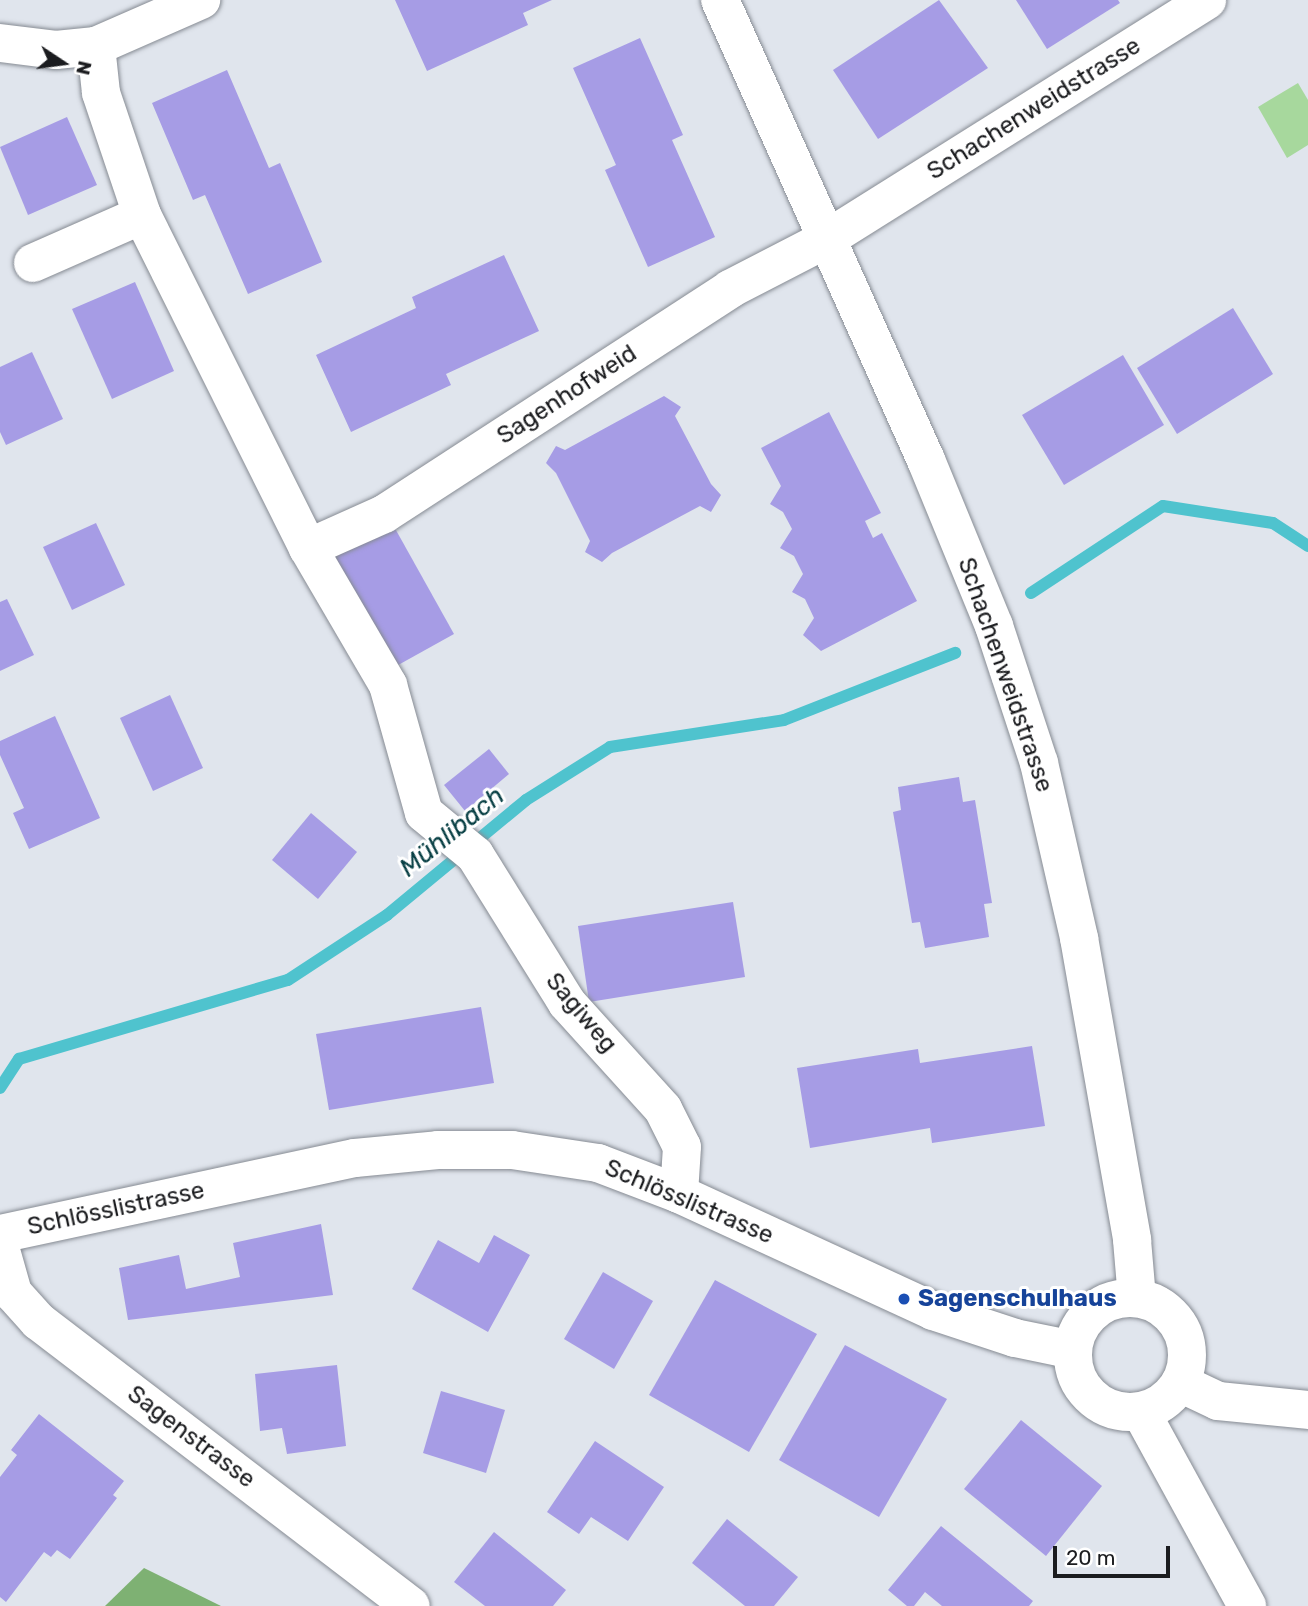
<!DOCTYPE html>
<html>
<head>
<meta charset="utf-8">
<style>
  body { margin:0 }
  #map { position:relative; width:1308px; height:1606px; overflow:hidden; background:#e0e5ed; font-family:Rubik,sans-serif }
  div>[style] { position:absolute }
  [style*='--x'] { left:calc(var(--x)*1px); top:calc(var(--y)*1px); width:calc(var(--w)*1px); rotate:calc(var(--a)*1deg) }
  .green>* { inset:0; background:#a7d89d }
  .forest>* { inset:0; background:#7eb173 }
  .stream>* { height:12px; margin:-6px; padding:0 6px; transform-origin:6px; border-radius:6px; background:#4fc3ce }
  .building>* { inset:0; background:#a69ce5 }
  .roads { filter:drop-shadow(0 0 2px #868b93) drop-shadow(0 0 2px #868b93) }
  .street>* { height:38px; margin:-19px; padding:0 19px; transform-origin:19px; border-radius:19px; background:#fff }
  .secondary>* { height:38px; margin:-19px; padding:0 19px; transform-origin:19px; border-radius:19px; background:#fff }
  .secondary>.ring { margin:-19px; padding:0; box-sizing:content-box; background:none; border:38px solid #fff; border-radius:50% }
  .dots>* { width:19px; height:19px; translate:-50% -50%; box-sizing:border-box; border:4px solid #fff; border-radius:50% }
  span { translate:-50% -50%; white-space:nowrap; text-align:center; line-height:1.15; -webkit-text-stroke:6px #fff; paint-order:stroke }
  .street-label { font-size:24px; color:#1b1c1f }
  .transit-label { font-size:24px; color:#164399; font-weight:700 }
  .left { translate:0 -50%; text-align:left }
  .water-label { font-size:26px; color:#094045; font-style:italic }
  .north { position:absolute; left:28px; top:28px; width:70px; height:70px; -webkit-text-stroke:5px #fff; paint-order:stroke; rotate:103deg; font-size:19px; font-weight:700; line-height:28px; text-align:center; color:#1b1c1f }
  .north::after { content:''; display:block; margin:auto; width:24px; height:32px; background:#1b1c1f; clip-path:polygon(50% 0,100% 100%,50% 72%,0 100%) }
  .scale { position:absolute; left:1053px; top:1546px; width:117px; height:32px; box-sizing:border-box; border:4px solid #1b1c1f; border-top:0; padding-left:9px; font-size:21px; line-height:24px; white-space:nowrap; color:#1b1c1f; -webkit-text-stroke:5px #fff; paint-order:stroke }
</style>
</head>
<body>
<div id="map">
  <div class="green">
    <i style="clip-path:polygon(1298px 83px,1308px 100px,1308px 145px,1287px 158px,1258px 107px)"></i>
  </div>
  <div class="forest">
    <i style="clip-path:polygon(144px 1568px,221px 1606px,105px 1606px)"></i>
  </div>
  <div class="stream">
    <i style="--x:1031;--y:593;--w:158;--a:-33.4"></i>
    <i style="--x:1163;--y:506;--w:111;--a:8.8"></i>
    <i style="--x:1273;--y:523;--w:42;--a:33.3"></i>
    <i style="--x:0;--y:1088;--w:35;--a:-57"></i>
    <i style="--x:19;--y:1059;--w:280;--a:-16.4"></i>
    <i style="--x:288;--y:980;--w:118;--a:-33.3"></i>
    <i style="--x:387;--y:915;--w:180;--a:-39.6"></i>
    <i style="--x:526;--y:800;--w:99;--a:-32.2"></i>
    <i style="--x:610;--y:747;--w:176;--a:-8.8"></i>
    <i style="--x:784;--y:720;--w:184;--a:-21.4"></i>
  </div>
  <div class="building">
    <i style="clip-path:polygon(395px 0,552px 0,523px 13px,528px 25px,427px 71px)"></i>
    <i style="clip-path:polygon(939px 0,988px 68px,878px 139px,833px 70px)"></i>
    <i style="clip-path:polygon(1016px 0,1118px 0,1120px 3px,1047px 49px)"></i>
    <i style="clip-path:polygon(640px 38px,683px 135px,672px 140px,715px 237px,648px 267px,605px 170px,616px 165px,573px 68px)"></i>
    <i style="clip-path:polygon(227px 70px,269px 168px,280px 163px,322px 262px,248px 294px,205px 195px,193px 200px,152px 103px)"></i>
    <i style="clip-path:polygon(67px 117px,97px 185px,28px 215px,0 147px)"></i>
    <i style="clip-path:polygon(504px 255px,539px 331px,446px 374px,451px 385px,351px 432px,316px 355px,416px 308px,412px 297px)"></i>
    <i style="clip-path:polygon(135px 282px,174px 371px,112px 399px,72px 309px)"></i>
    <i style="clip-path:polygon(1233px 308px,1273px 374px,1177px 434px,1137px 368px)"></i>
    <i style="clip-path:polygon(32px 352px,63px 419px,6px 445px,0 432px,0 367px)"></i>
    <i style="clip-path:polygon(1123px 355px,1164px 425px,1064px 485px,1022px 415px)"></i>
    <i style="clip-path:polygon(664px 396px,681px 407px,675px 416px,711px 484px,721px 495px,711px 512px,700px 506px,612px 553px,602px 562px,585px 552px,590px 541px,556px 473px,546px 463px,556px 446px,565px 450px)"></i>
    <i style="clip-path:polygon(829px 412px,881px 513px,865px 521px,873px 538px,882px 533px,917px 601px,821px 651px,803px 635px,814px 618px,805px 599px,792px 592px,803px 574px,794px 556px,780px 548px,792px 529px,783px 512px,770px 504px,781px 486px,761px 448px)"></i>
    <i style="clip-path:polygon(96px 523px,125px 585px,72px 610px,43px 547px)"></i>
    <i style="clip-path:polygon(392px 523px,454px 634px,391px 669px,330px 558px)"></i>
    <i style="clip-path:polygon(7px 599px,34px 655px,0 671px,0 602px)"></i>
    <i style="clip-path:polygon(170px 695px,203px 768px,153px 791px,120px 718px)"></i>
    <i style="clip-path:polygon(55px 716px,100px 818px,29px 849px,13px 813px,24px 808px,0 755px,0 741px)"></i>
    <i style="clip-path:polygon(489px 749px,509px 774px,465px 811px,444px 785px)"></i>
    <i style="clip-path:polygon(959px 777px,963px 802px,975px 800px,992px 903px,984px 904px,989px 937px,925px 948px,920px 922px,912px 923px,893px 812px,901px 810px,898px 787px)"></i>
    <i style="clip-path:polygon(311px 813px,357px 852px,318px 899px,272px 860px)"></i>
    <i style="clip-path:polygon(733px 902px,745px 977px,589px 1002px,578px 926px)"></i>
    <i style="clip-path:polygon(481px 1007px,494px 1083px,329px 1110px,316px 1034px)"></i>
    <i style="clip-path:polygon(1032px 1046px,1045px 1126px,932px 1143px,930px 1128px,810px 1148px,797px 1068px,918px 1049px,920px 1063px)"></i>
    <i style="clip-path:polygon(321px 1224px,333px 1295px,128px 1320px,119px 1268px,179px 1255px,186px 1289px,240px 1277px,233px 1243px)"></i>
    <i style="clip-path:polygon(494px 1235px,530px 1255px,488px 1332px,412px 1289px,438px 1240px,479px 1263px)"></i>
    <i style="clip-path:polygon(603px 1272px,653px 1301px,614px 1369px,564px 1339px)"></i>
    <i style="clip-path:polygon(715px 1280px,817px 1334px,749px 1452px,649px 1395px)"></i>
    <i style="clip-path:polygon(845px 1345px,947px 1399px,879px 1517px,779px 1460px)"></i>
    <i style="clip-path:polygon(337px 1365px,346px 1446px,287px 1454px,282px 1428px,260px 1431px,255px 1374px)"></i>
    <i style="clip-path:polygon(441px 1391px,505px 1410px,486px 1473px,423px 1453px)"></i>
    <i style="clip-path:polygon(39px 1414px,124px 1481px,113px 1495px,117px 1498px,70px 1559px,57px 1550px,51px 1557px,44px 1552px,6px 1602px,0 1597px,0 1477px,17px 1455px,11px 1450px)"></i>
    <i style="clip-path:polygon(1021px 1420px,1102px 1486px,1046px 1556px,964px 1489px)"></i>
    <i style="clip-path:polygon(595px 1441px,664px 1487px,628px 1541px,591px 1517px,579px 1534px,547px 1512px)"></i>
    <i style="clip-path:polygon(727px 1519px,798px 1577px,774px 1606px,745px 1606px,692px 1563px)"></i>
    <i style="clip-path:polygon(941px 1526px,1033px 1601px,1029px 1606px,942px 1606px,925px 1592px,914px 1606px,907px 1606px,888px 1590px)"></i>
    <i style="clip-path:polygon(494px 1532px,566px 1590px,553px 1606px,485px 1606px,454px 1582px)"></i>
  </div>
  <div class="roads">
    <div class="street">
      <i style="--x:720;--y:0;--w:504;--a:65.88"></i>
      <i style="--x:926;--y:460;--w:179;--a:67.7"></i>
      <i style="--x:994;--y:626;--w:144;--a:71.8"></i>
      <i style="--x:1039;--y:763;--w:180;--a:77.1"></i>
      <i style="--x:1079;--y:938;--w:307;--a:80"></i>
      <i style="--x:1132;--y:1240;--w:58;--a:85.1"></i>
      <i style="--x:0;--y:43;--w:56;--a:7.1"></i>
      <i style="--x:56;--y:50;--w:40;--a:-5.7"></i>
      <i style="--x:96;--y:46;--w:115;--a:-23.7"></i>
      <i style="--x:96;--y:46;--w:47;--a:83.9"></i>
      <i style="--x:101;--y:93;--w:129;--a:71.4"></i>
      <i style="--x:142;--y:215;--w:372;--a:63.5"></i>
      <i style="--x:308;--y:548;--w:83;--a:-24.1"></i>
      <i style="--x:384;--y:514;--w:413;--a:-33"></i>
      <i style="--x:730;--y:289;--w:107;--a:-27.3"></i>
      <i style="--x:825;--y:240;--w:451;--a:-32.1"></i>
      <i style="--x:33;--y:263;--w:119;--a:-23.8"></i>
      <i style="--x:308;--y:548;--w:159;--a:59.7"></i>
      <i style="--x:388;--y:685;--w:133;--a:74.3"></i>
      <i style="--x:424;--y:813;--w:66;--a:39.5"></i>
      <i style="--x:475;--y:855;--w:174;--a:58.1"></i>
      <i style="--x:567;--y:1003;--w:143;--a:47.8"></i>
      <i style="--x:663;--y:1109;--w:42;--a:63.4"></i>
      <i style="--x:682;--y:1147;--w:47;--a:93.7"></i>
      <i style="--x:0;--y:1247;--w:48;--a:74.2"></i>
      <i style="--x:13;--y:1293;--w:38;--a:48"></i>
      <i style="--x:38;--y:1321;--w:469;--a:37.4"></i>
      <i style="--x:1141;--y:1412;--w:221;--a:61.3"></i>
    </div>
    <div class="secondary">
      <i style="--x:0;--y:1234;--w:363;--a:-12.1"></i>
      <i style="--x:355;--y:1158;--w:83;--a:-5.5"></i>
      <i style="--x:438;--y:1150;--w:74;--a:0"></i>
      <i style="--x:512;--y:1150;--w:87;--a:8.6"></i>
      <i style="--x:598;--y:1163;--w:87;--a:20.9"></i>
      <i style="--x:679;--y:1194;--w:280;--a:24.7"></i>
      <i style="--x:933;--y:1311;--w:86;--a:18.2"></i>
      <i style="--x:1015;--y:1338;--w:59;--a:11.7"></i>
      <i class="ring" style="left:1073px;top:1298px;width:76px;height:76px"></i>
      <i style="--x:1180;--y:1383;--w:42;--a:25.3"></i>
      <i style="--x:1218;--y:1401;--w:90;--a:5.7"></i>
    </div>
  </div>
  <div class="dots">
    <i style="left:904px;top:1299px;background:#1a4fb4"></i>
  </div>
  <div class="street-label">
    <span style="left:1034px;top:109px;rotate:-32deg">Schachenweidstrasse</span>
    <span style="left:567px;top:395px;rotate:-33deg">Sagenhofweid</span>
    <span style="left:1005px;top:675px;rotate:71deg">Schachenweidstrasse</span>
    <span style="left:581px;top:1013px;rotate:50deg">Sagiweg</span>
    <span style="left:689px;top:1202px;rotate:23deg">Schlösslistrasse</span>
    <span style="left:116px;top:1209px;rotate:-12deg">Schlösslistrasse</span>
    <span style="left:191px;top:1437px;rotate:37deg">Sagenstrasse</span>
  </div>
  <div class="transit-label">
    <span class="left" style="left:918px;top:1299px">Sagenschulhaus</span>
  </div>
  <div class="water-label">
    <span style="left:452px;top:832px;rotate:-39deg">Mühlibach</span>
  </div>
  <div class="north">N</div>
  <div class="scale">20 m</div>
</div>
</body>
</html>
